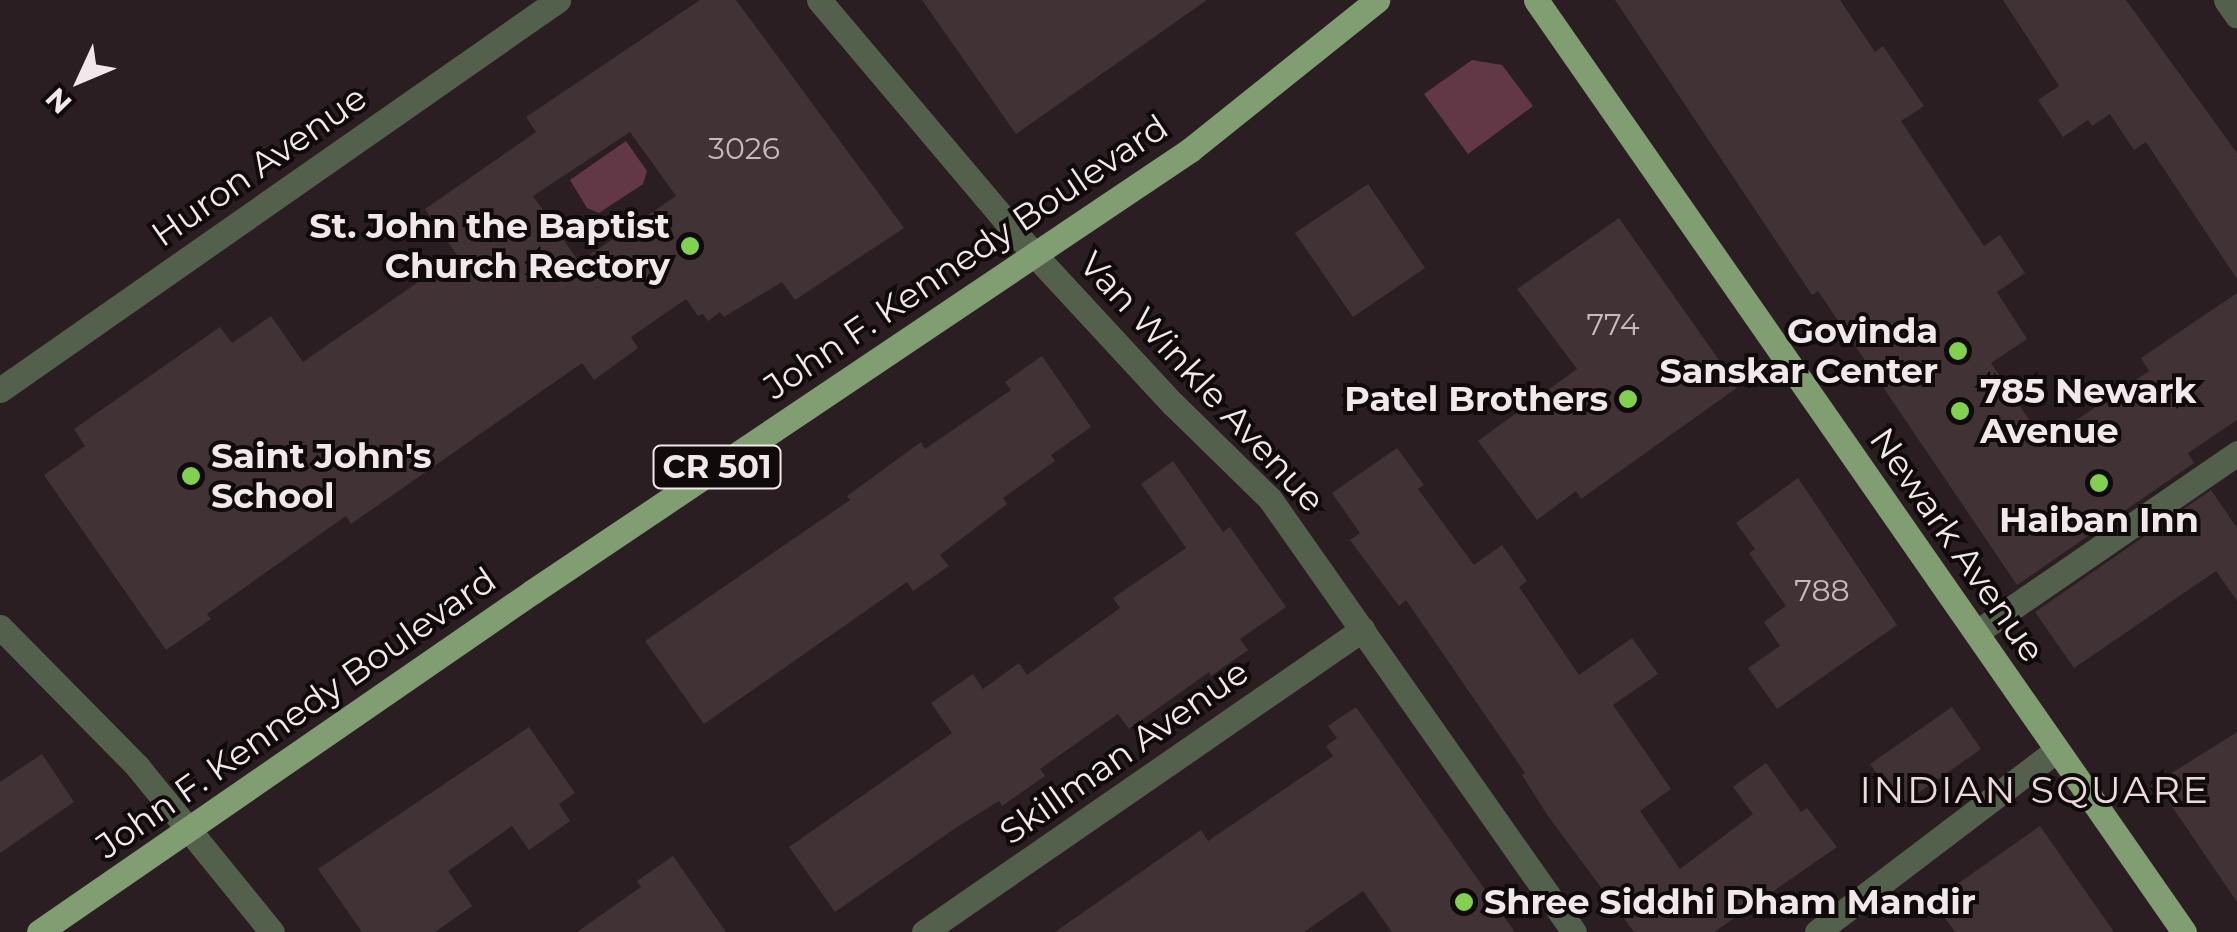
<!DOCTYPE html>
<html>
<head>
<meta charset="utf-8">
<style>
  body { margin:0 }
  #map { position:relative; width:2237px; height:932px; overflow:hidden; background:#2b1e22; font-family:Montserrat,sans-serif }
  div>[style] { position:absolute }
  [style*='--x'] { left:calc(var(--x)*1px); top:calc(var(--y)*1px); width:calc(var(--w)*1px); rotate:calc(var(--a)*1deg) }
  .green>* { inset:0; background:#633846 }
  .building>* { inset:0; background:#403235 }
  .minor>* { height:25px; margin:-12.5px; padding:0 12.5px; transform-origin:12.5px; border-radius:12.5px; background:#52604c }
  .major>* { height:25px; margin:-12.5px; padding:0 12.5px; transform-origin:12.5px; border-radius:12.5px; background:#819e73 }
  .dots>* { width:28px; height:28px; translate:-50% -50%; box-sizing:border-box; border:5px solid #100a0b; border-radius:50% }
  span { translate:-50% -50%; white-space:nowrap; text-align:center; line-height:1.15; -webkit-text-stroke:8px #100a0b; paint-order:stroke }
  .number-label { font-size:30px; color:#c6babe }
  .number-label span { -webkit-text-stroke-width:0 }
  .shield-label span { padding:2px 8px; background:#100a0b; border:2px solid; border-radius:8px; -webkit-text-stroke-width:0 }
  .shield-label { font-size:32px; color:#f2e8eb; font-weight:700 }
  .street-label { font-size:35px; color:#f2e8eb }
  .poi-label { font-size:35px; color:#f2e8eb; font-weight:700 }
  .right { translate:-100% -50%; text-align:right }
  .left { translate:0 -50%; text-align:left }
  .neighbourhood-label { font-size:38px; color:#ebd9de; letter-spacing:2.5px }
  .north { position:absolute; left:30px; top:30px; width:100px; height:100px; -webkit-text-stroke:8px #100a0b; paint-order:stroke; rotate:226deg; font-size:28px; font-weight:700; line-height:40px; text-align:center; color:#f2e8eb }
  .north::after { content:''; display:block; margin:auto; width:35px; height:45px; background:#f2e8eb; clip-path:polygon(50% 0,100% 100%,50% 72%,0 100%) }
</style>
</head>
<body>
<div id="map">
  <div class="green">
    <i style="clip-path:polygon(1472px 60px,1502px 65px,1533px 106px,1468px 154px,1424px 94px)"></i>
    <i style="clip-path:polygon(626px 141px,647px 171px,643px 184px,599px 213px,587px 208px,570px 180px)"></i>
  </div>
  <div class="building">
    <i style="clip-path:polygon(evenodd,700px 0,736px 0,904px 228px,795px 300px,782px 282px,724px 317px,720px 312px,708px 321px,703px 314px,698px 316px,686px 299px,631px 337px,638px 348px,594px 380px,582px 363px,351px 524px,346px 516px,207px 614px,211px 619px,166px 650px,44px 475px,85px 446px,74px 429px,220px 327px,232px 343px,271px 316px,303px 362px,457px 255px,425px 209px,536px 132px,526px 117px,700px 0,630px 132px,676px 196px,579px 262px,533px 196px,630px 132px)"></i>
    <i style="clip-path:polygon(922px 0,1207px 0,1016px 134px)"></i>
    <i style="clip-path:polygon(1615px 0,1840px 0,1875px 52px,1883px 46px,1924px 106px,1901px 121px,1984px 246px,2000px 235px,2025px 273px,1997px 292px,2027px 339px,1991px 363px,2044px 442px,2149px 371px,2141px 358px,2237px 293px,2237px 420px,2188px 453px,2194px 463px,2017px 585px,1818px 291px,1812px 295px)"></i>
    <i style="clip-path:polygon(2003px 0,2126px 0,2237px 153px,2237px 279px,2146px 142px,2134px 150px,2110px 114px,2092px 126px,2088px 120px,2063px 137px,2038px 100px,2059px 86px)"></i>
    <i style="clip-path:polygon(1368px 184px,1425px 268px,1353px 317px,1295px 233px)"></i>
    <i style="clip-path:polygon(1619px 218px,1738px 387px,1581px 499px,1576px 491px,1537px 520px,1478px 441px,1577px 369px,1517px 289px)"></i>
    <i style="clip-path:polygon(1042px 356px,1091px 427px,1051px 455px,1055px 461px,1003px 498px,1007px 504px,940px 555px,949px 566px,913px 591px,907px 582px,704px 724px,645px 641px,850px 500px,847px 496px,921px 442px,925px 449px,1011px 390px,1005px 382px)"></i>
    <i style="clip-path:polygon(1397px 448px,1424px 485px,1418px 489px,1474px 565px,1502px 545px,1527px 581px,1519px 587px,1579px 675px,1632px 638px,1658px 674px,1613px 705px,1671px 789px,1640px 811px,1680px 869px,1753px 814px,1733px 787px,1766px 763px,1801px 812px,1807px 808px,1837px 847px,1714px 932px,1634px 932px,1548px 816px,1522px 775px,1525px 773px,1406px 600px,1399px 606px,1350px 540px,1360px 533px,1332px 493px)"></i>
    <i style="clip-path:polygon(1173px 461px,1223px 532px,1230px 527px,1286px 607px,1240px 639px,1248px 650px,1211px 676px,1209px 672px,1129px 729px,1118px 714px,1040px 769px,1045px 776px,1002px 806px,999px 801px,957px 827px,835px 912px,789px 847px,952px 733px,931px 703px,973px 674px,983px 689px,1019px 663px,1027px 675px,1120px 608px,1113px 598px,1186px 548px,1141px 484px)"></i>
    <i style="clip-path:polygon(1798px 478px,1897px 625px,1777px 709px,1748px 668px,1780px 646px,1764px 622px,1786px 606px,1749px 553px,1755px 549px,1736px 523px)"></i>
    <i style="clip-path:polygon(2211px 490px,2237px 528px,2237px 601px,2216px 571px,2074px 668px,2035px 612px)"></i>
    <i style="clip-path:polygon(1356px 707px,1515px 932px,1392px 932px,1363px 891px,1304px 932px,1055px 932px,1201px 830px,1208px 841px,1333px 756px,1326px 746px,1337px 738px,1328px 726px)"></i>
    <i style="clip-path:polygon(1952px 707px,1981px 749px,1900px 806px,1870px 764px)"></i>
    <i style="clip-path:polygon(529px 727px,575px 793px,559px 804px,570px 821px,529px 850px,512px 826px,448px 871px,472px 906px,435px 932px,362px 932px,318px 869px)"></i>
    <i style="clip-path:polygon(2237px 732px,2237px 902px,2156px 783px)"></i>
    <i style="clip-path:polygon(42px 754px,74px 802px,0 853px,0 782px)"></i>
    <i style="clip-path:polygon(2040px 826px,2114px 932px,1955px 932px,1933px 901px)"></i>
    <i style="clip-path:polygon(673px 856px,726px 932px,577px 932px,641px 887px,637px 881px)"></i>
  </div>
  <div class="minor">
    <i style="--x:819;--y:0;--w:331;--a:49.8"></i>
    <i style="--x:1033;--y:253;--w:206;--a:47.2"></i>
    <i style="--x:1173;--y:404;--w:136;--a:44.4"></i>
    <i style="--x:1270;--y:499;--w:529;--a:54.93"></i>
    <i style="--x:2226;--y:0;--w:19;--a:55"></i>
    <i style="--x:0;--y:390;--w:681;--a:-34.95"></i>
    <i style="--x:0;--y:627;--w:195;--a:45.4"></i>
    <i style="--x:137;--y:766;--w:214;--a:50.9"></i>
    <i style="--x:1977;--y:632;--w:316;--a:-34.5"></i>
    <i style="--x:924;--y:932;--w:533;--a:-34.61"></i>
    <i style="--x:1817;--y:932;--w:301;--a:-37.2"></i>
  </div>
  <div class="major">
    <i style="--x:1536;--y:0;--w:1135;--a:55.19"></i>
    <i style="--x:39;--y:932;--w:599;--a:-34.59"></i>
    <i style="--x:532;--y:592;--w:793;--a:-33.89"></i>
    <i style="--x:1190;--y:150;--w:240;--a:-38.7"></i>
  </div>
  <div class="dots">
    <i style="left:690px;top:246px;background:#81d050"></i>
    <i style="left:1958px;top:351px;background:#81d050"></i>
    <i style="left:1628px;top:399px;background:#81d050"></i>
    <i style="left:1960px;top:411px;background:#81d050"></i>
    <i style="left:191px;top:476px;background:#81d050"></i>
    <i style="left:2099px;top:483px;background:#81d050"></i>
    <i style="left:1464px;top:902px;background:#81d050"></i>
  </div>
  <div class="number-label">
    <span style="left:744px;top:149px">3026</span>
    <span style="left:1613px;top:325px">774</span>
    <span style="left:1822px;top:591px">788</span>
  </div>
  <div class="shield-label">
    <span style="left:717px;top:467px">CR 501</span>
  </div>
  <div class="street-label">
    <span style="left:259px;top:166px;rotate:-35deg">Huron Avenue</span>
    <span style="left:966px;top:257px;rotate:-34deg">John F. Kennedy Boulevard</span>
    <span style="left:1202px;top:382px;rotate:47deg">Van Winkle Avenue</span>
    <span style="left:1957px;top:545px;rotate:55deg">Newark Avenue</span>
    <span style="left:296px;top:713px;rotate:-35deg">John F. Kennedy Boulevard</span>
    <span style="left:1124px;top:752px;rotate:-35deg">Skillman Avenue</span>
  </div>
  <div class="poi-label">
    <span class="right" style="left:670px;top:246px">St. John the Baptist<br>Church Rectory</span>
    <span class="right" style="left:1938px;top:351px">Govinda<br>Sanskar Center</span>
    <span class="left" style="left:1980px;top:411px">785 Newark<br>Avenue</span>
    <span class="right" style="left:1608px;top:399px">Patel Brothers</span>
    <span class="left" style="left:211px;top:476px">Saint John's<br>School</span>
    <span style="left:2099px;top:520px">Haiban Inn</span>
    <span class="left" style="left:1484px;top:902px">Shree Siddhi Dham Mandir</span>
  </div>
  <div class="neighbourhood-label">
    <span style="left:2035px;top:790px">INDIAN SQUARE</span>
  </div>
  <div class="north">N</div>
</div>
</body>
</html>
